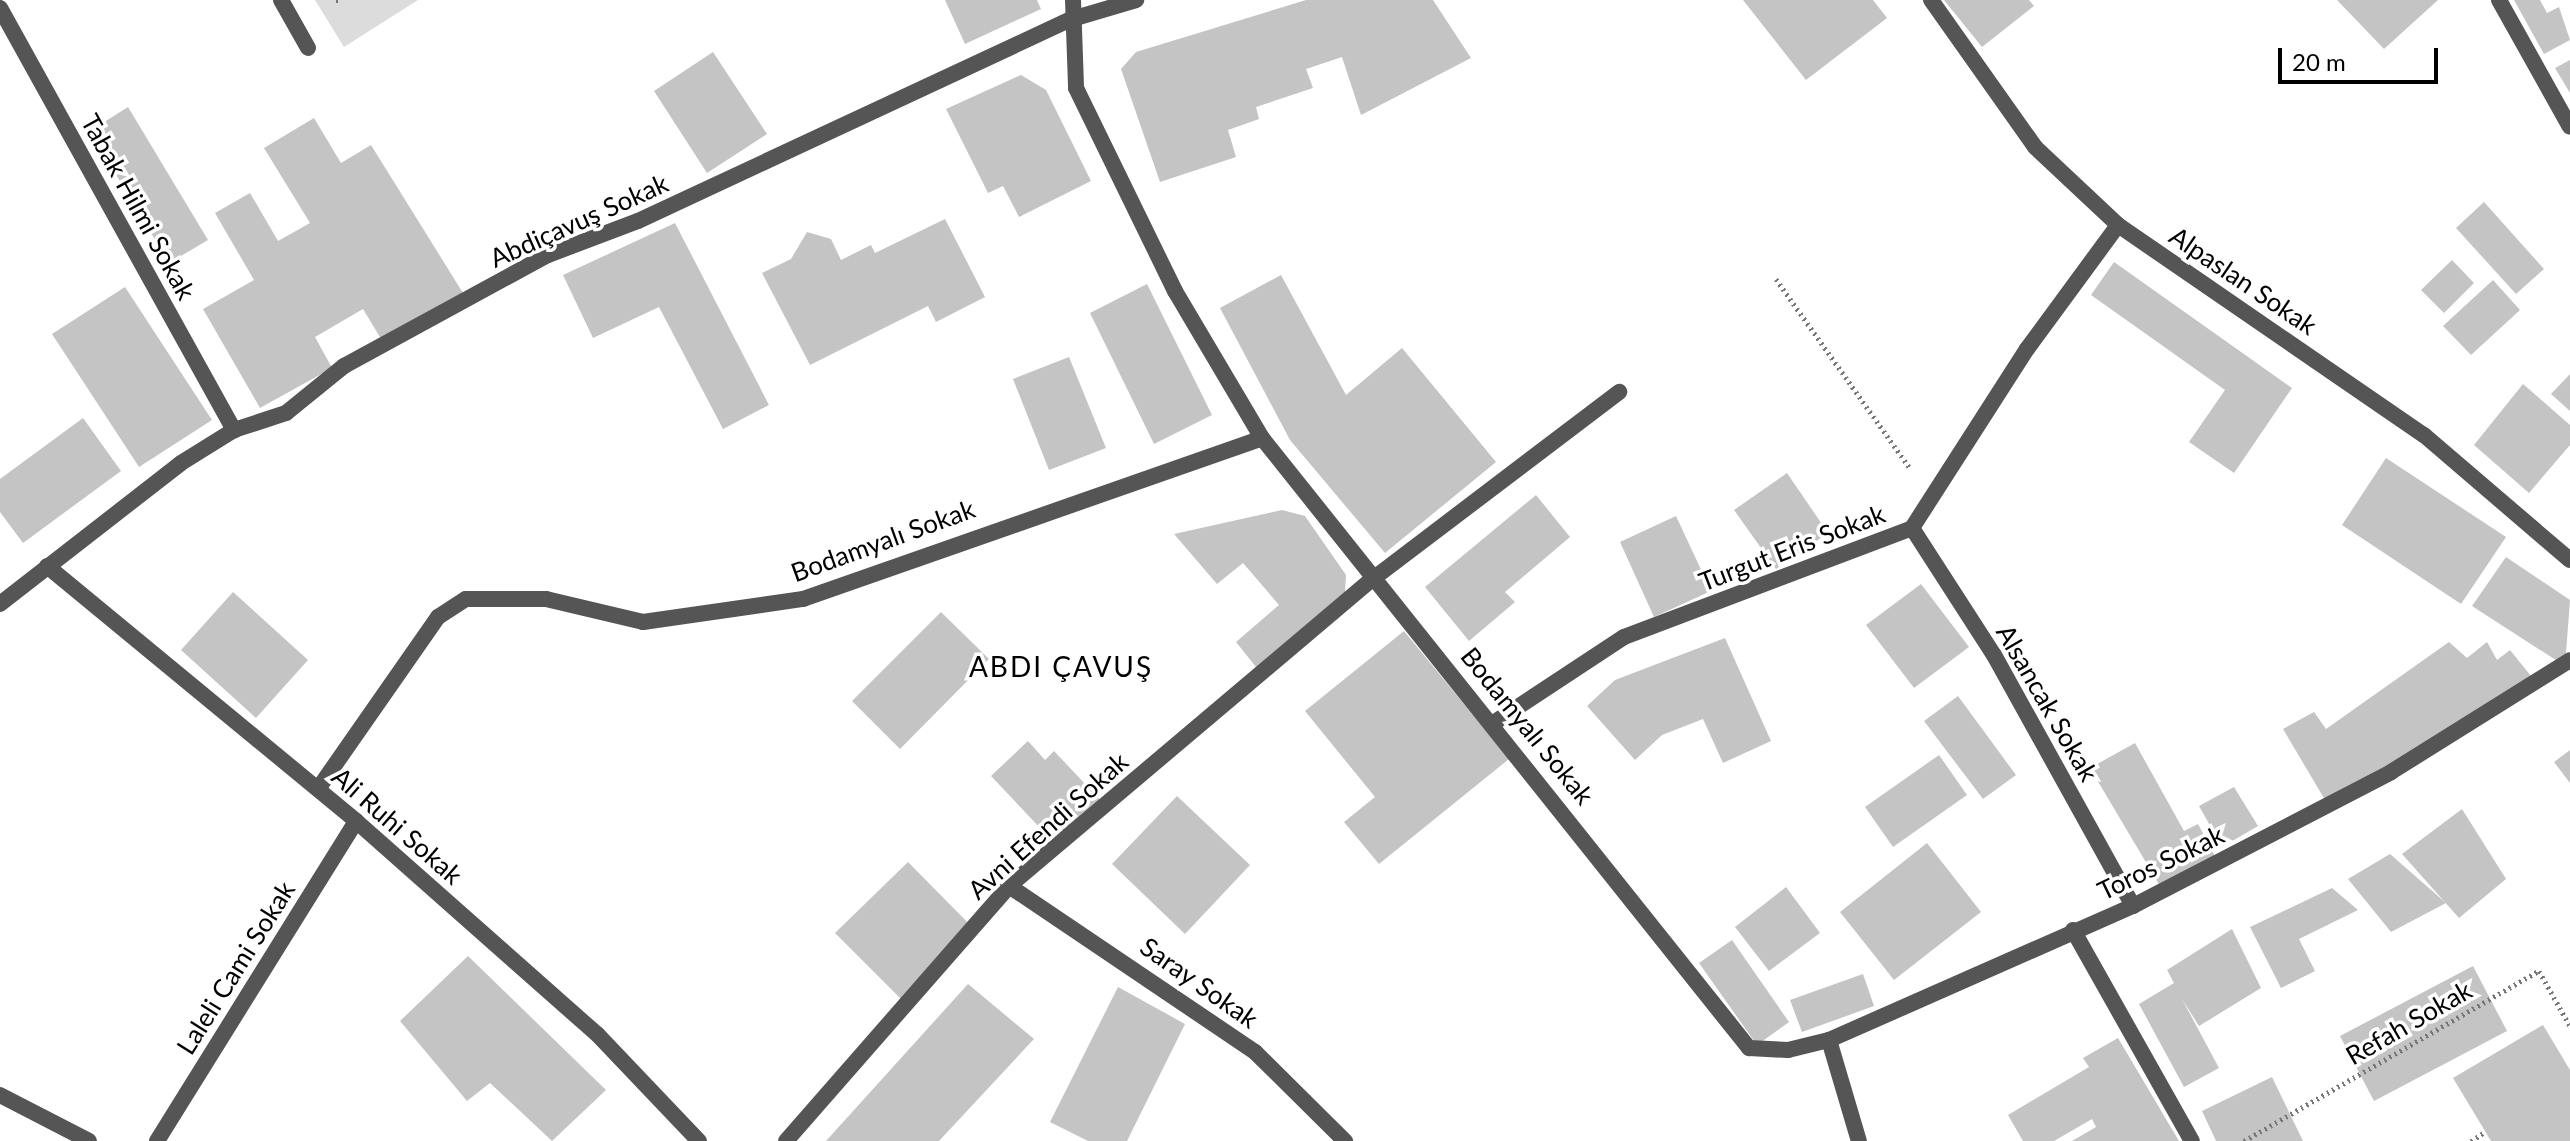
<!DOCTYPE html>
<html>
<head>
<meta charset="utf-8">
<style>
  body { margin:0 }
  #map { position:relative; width:2570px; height:1141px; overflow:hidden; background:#fff; font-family:Lato,sans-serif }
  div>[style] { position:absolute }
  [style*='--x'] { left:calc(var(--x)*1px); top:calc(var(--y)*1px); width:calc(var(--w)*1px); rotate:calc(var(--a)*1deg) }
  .green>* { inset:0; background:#dcdcdc }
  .building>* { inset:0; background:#c4c4c4 }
  .path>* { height:5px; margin-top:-2.5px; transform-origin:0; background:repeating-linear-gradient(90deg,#777 0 2px,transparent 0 6px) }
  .lane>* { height:16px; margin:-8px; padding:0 8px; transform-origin:8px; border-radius:8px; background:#555 }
  .street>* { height:16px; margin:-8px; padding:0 8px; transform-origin:8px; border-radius:8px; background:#555 }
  span { translate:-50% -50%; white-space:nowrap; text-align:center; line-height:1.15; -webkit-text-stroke:7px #fff; paint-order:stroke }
  .street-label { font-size:26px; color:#000 }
  .neighbourhood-label { font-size:28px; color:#000; letter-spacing:2px }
  .scale { position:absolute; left:2278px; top:48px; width:160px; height:36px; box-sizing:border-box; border:4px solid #000; border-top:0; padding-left:10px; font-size:24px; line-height:28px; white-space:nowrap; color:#000; -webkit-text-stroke:6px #fff; paint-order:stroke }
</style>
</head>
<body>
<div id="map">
  <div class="green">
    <i style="clip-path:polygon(315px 0,418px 0,344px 47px)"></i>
  </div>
  <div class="building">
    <i style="clip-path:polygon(945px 0,1037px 0,1041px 9px,965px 44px)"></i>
    <i style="clip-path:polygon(1306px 0,1433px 0,1471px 58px,1361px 115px,1342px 57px,1306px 69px,1313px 88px,1256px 107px,1259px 119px,1228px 130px,1236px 157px,1160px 182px,1121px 69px,1136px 52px)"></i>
    <i style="clip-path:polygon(1743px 0,1873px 0,1887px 18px,1806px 80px)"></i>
    <i style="clip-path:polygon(1944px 0,2029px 0,2034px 6px,1982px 47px)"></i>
    <i style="clip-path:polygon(2337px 0,2438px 0,2384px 49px)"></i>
    <i style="clip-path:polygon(2514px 0,2540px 0,2547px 13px,2559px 7px,2570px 40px,2544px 54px)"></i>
    <i style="clip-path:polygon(713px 52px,767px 134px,707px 173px,654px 91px)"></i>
    <i style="clip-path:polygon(2570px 60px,2570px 93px,2555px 68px)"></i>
    <i style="clip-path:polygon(1021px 75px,1046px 90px,1091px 181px,1019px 217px,1003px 186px,988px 193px,946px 109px)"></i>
    <i style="clip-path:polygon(128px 107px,208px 240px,169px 263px,90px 131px)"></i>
    <i style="clip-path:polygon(314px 118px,341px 163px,371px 145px,463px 293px,383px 342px,363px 309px,315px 337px,332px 368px,260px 408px,203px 309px,254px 280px,215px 213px,250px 193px,278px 241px,310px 223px,264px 148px)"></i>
    <i style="clip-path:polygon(2484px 202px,2544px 269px,2516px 294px,2456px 228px)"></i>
    <i style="clip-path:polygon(945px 219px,985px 297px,936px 322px,928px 306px,810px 365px,762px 273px,791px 259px,807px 232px,831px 239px,841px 260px,871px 245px,875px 253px)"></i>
    <i style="clip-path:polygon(675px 223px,769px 405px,723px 429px,659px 307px,593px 338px,563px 275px)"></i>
    <i style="clip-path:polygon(2452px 260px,2474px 283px,2444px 313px,2421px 290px)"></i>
    <i style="clip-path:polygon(2114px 262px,2292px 388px,2234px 473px,2189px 442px,2225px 390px,2091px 295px)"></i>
    <i style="clip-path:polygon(1281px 275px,1346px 395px,1402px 348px,1496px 462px,1385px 553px,1290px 440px,1220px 308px)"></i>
    <i style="clip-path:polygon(2493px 280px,2520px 310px,2471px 355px,2443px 326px)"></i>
    <i style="clip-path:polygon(1147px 284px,1212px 415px,1154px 444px,1090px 313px)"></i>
    <i style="clip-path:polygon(125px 287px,212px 420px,139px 467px,52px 334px)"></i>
    <i style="clip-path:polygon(1069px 357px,1106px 448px,1049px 470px,1013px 379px)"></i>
    <i style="clip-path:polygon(2570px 374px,2570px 411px,2551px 394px)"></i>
    <i style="clip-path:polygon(2523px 384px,2570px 425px,2570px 445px,2529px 493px,2474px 445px)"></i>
    <i style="clip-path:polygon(83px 418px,121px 471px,23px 543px,0 512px,0 479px)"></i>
    <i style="clip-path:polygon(2386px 458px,2506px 537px,2461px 604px,2342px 525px)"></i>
    <i style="clip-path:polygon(1787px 473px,1828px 533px,1776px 569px,1734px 510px)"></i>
    <i style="clip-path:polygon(1536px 495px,1570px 537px,1505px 592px,1515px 602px,1469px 641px,1425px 587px)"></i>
    <i style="clip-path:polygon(1282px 510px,1305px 516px,1346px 575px,1345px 592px,1256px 667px,1236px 642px,1279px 605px,1243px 563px,1217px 584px,1174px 534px)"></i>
    <i style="clip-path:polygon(1676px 516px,1711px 591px,1654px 617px,1620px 542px)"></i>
    <i style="clip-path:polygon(2506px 557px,2570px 600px,2565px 666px,2472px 606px)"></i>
    <i style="clip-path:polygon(1921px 584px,1969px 647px,1914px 688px,1866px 625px)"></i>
    <i style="clip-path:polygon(233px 592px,308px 660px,256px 718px,181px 650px)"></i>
    <i style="clip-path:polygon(941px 612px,989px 659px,900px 749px,852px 701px)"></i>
    <i style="clip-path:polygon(1404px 631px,1509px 759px,1379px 864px,1344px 822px,1375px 797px,1305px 711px)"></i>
    <i style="clip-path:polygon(1725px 638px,1771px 741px,1723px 763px,1703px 719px,1662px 735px,1635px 760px,1587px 706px,1615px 680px)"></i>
    <i style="clip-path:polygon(2449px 642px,2467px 658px,2487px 642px,2497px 660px,2510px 650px,2531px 676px,2328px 805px,2283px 729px,2314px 712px,2326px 729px)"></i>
    <i style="clip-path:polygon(1958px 696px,2016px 775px,1983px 799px,1924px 721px)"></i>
    <i style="clip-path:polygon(1028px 741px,1045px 760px,1054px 751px,1104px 804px,1058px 847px,991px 776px)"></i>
    <i style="clip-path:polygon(2135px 743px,2184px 831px,2198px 824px,2218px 862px,2160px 886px,2090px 768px)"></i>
    <i style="clip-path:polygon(2570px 750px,2570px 783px,2554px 762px)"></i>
    <i style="clip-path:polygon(1939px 755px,1967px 795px,1893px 847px,1865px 807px)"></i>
    <i style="clip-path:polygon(2234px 787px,2258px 826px,2222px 847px,2199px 806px)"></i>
    <i style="clip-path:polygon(1177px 796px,1250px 865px,1185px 934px,1112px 864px)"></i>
    <i style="clip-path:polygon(2462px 809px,2506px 879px,2459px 918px,2402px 854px)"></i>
    <i style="clip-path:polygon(1927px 843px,1981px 912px,1894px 980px,1840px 912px)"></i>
    <i style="clip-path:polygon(2390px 854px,2446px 903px,2391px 932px,2348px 879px)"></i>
    <i style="clip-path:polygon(908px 862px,978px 933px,906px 1004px,835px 933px)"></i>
    <i style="clip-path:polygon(1786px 887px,1820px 933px,1769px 971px,1735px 927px)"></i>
    <i style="clip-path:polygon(2332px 888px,2358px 910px,2299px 939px,2315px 971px,2281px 988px,2250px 927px)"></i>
    <i style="clip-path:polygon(2232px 929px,2261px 988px,2199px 1026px,2182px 999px,2219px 1068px,2184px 1087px,2139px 1004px,2174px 983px,2167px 970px)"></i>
    <i style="clip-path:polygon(1732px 940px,1789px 1022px,1757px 1045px,1699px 963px)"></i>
    <i style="clip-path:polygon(468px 956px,606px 1090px,552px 1141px,490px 1083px,467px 1101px,400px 1021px)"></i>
    <i style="clip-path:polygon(2473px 966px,2507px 1031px,2374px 1101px,2340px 1036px)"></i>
    <i style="clip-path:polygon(1863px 974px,1874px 1006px,1802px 1032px,1790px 1000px)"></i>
    <i style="clip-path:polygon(968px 984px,1034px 1039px,939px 1141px,826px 1141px)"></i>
    <i style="clip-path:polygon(1118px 987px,1185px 1024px,1127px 1141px,1088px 1141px,1050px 1122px)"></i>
    <i style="clip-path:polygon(2543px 1025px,2570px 1070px,2570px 1141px,2491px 1141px,2453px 1078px)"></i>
    <i style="clip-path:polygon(2118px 1038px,2179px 1141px,2072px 1141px,2096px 1127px,2092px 1119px,2054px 1141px,2023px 1141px,2008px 1115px,2089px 1067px,2083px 1058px)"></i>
    <i style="clip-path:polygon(2272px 1077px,2303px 1141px,2216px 1141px,2202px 1111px)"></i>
  </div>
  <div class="path">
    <i style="--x:336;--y:0;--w:4;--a:0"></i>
    <i style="--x:1776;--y:279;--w:232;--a:54.7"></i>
    <i style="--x:2244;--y:1141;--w:340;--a:-30"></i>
    <i style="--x:2539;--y:971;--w:63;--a:60.6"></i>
    <i style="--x:2471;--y:1141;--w:17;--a:-33"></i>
  </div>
  <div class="lane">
    <i style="--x:1374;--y:578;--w:308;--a:-37.2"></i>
  </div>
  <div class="street">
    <i style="--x:281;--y:0;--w:55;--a:60.6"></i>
    <i style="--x:1073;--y:0;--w:88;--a:88"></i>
    <i style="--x:1076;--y:88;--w:226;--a:64"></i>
    <i style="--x:1175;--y:291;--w:171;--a:59.4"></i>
    <i style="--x:1262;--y:438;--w:781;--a:51.4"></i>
    <i style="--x:1749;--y:1048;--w:39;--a:3"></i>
    <i style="--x:1788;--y:1050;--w:42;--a:-13.7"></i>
    <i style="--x:1829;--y:1040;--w:332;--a:-23.8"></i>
    <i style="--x:2133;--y:906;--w:291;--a:-27.4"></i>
    <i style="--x:2391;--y:772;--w:211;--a:-32"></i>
    <i style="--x:1931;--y:0;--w:180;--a:54.7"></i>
    <i style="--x:2035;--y:147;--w:114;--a:43.2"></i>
    <i style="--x:2118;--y:225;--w:371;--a:34.5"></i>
    <i style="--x:2424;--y:435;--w:192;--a:40.6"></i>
    <i style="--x:2499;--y:0;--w:145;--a:60.8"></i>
    <i style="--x:0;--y:8;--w:483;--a:61"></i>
    <i style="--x:1912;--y:528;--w:151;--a:57.2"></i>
    <i style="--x:1994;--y:655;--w:287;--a:61"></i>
    <i style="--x:47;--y:566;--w:401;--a:39.5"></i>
    <i style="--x:356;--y:821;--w:322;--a:41.5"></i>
    <i style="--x:597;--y:1034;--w:148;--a:46.4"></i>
    <i style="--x:0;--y:604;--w:229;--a:-37.9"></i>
    <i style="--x:181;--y:463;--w:62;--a:-31.9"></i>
    <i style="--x:234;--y:430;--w:55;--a:-18.1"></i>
    <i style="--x:286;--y:413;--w:75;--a:-39"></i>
    <i style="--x:344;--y:366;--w:232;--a:-28.6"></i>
    <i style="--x:548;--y:255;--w:96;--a:-20.7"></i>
    <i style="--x:638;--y:221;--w:479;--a:-25"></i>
    <i style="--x:1072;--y:19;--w:67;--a:-16.5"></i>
    <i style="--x:1495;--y:722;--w:154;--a:-33.4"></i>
    <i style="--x:1624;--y:637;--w:308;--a:-20.7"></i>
    <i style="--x:1912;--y:528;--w:213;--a:-57.3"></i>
    <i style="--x:2027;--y:349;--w:154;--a:-53.7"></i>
    <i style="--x:318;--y:789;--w:210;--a:-55.1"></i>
    <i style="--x:438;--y:617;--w:33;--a:-33"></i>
    <i style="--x:466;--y:599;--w:80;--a:0"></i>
    <i style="--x:546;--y:599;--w:100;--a:13.3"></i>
    <i style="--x:643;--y:622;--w:162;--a:-8.2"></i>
    <i style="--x:803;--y:599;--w:486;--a:-19.3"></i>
    <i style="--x:1009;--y:886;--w:297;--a:34"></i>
    <i style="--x:1255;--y:1052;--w:127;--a:44.7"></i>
    <i style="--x:2073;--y:930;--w:242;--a:60.6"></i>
    <i style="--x:1829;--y:1040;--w:105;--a:73.5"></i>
    <i style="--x:0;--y:1095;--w:100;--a:27.3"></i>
    <i style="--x:157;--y:1141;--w:377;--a:-58.1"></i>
    <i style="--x:786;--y:1141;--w:339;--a:-48.8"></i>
    <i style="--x:1009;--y:886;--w:478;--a:-40.2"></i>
  </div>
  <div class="street-label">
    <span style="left:138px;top:207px;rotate:61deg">Tabak Hilmi Sokak</span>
    <span style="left:579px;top:221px;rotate:-24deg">Abdiçavuş Sokak</span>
    <span style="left:2243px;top:281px;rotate:34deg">Alpaslan Sokak</span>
    <span style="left:883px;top:541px;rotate:-20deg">Bodamyalı Sokak</span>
    <span style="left:1792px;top:548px;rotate:-21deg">Turgut Eris Sokak</span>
    <span style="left:2047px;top:703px;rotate:60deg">Alsancak Sokak</span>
    <span style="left:1527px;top:726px;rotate:51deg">Bodamyalı Sokak</span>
    <span style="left:397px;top:826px;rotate:41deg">Ali Ruhi Sokak</span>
    <span style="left:1048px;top:826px;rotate:-42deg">Avni Efendi Sokak</span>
    <span style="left:2161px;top:863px;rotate:-26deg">Toros Sokak</span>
    <span style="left:236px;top:968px;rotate:-58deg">Laleli Cami Sokak</span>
    <span style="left:1199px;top:983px;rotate:35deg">Saray Sokak</span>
    <span style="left:2409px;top:1023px;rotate:-30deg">Refah Sokak</span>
  </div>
  <div class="neighbourhood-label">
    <span style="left:1061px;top:666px">ABDI ÇAVUŞ</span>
  </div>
  <div class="scale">20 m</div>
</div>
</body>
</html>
